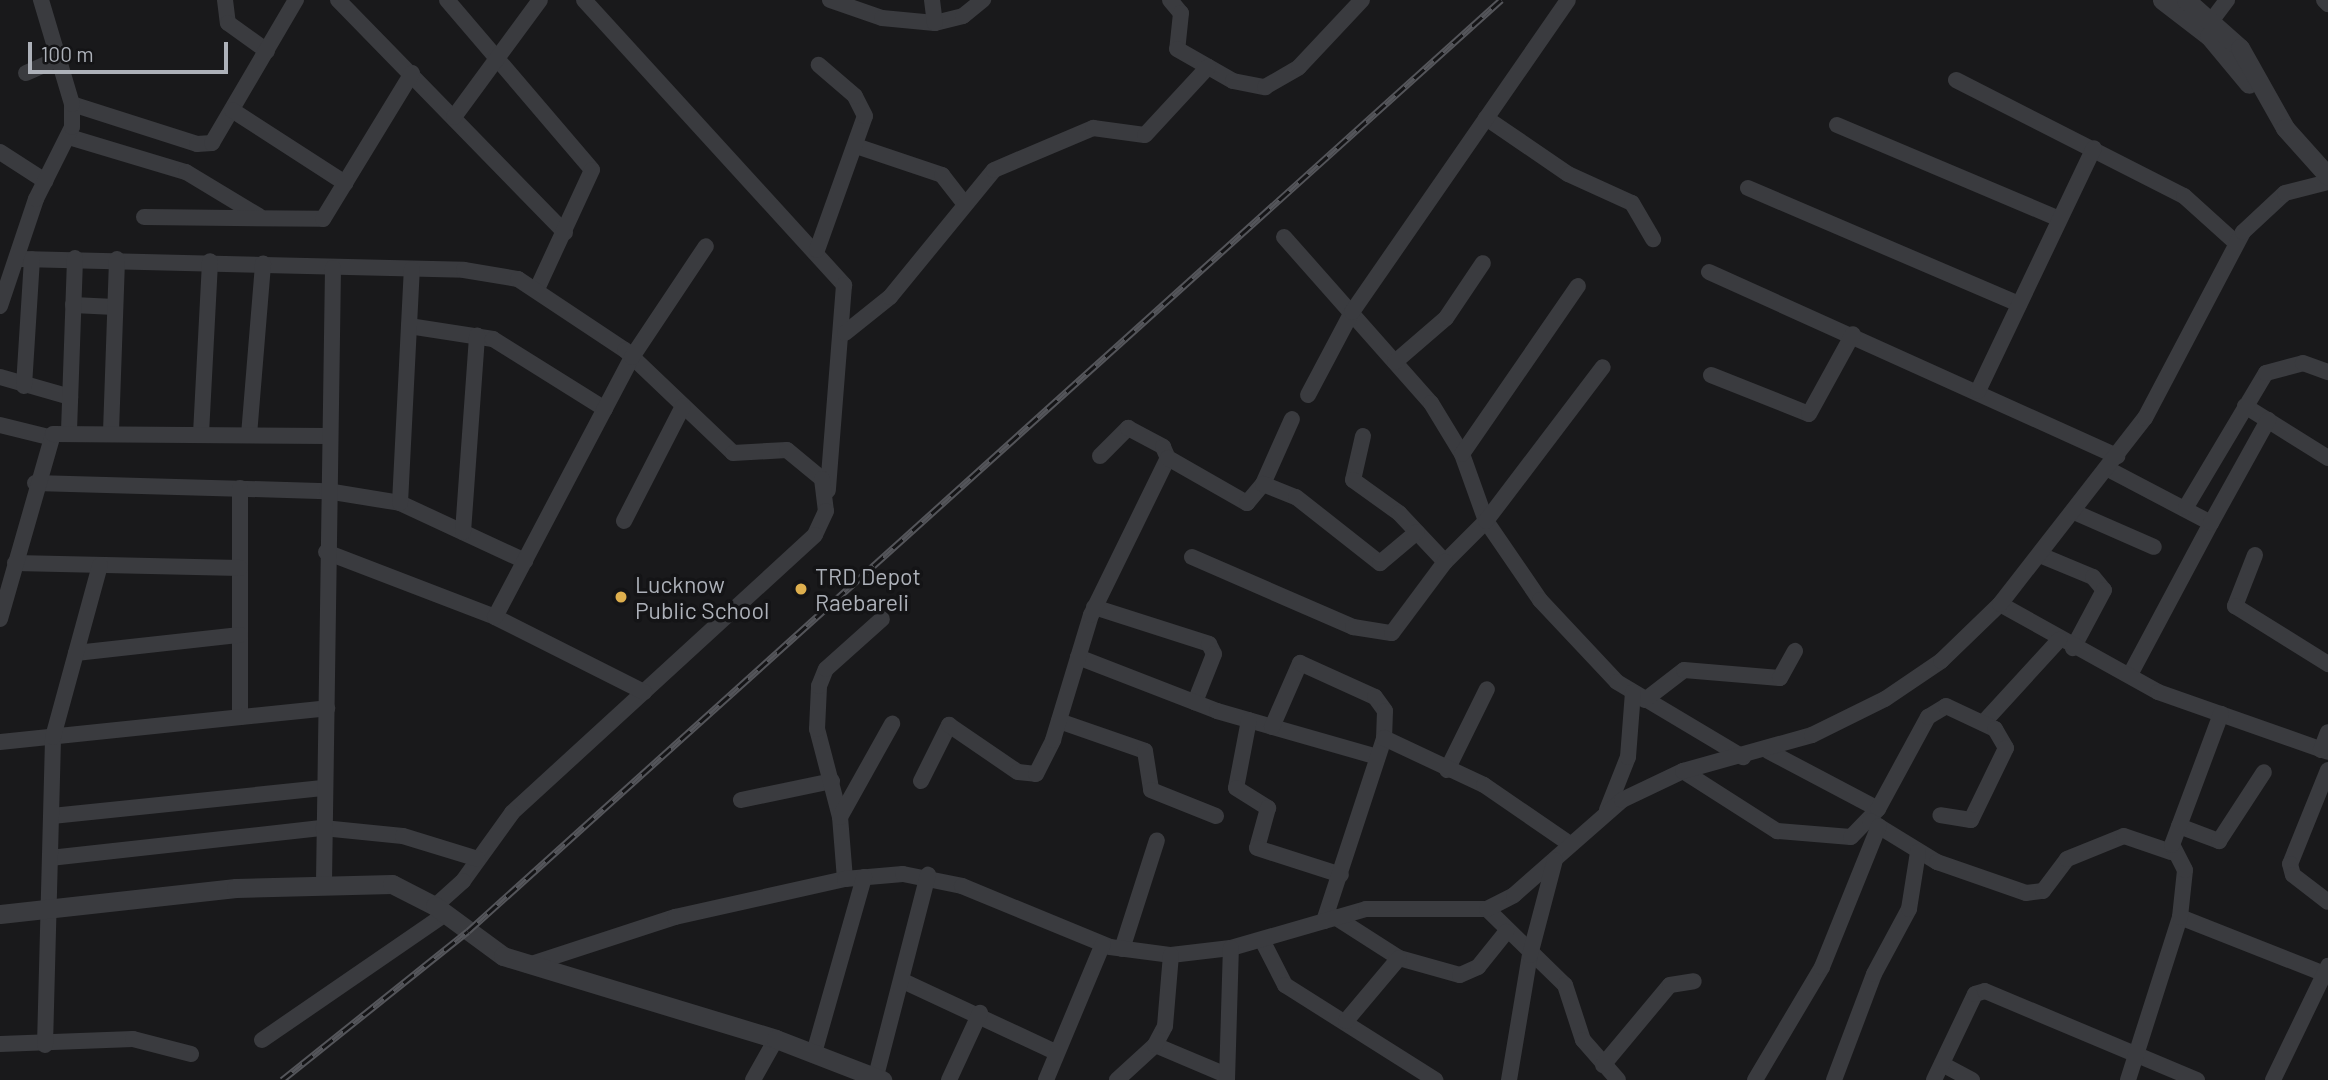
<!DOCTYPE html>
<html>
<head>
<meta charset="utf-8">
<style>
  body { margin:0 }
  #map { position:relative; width:2328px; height:1080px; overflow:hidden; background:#19191b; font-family:Barlow,sans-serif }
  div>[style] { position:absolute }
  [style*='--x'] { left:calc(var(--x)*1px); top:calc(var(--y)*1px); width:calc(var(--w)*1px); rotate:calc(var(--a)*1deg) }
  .minor>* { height:16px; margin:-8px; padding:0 8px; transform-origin:8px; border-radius:8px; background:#3a3b3f }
  .tertiary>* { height:19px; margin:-9.5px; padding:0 9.5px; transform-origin:9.5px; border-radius:9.5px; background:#3a3b3f }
  .rail>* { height:7px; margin-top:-3.5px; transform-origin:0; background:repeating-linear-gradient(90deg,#141416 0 13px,#54555a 0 26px); box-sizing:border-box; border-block:2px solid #54555a }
  .dots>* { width:19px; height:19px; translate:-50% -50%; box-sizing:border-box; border:4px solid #141416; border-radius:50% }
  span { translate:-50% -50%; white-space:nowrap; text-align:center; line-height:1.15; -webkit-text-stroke:7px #141416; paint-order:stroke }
  .poi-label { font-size:23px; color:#adb1b9 }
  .left { translate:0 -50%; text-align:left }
  .scale { position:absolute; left:28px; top:42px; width:200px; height:32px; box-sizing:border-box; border:4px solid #adb1b9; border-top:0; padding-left:9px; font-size:21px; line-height:24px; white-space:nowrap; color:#adb1b9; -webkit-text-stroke:5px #141416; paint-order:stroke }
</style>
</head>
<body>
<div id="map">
  <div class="minor">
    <i style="--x:225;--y:0;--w:23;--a:83"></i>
    <i style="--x:228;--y:23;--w:48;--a:35.7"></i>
    <i style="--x:338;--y:0;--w:325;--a:45.7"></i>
    <i style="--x:447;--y:0;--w:223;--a:49.5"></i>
    <i style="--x:592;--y:170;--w:129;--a:114.8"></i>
    <i style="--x:584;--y:0;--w:386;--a:47.6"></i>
    <i style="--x:844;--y:285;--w:206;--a:94.5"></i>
    <i style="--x:830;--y:0;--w:55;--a:19.1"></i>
    <i style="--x:882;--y:18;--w:53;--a:5.4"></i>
    <i style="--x:935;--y:23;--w:29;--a:-14"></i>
    <i style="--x:963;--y:16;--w:26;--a:-39"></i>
    <i style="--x:932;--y:0;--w:23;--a:83"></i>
    <i style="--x:1170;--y:0;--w:17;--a:50"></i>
    <i style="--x:1181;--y:13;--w:36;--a:96"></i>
    <i style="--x:1177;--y:49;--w:64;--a:29.7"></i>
    <i style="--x:1233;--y:81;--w:33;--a:11"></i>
    <i style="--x:1265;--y:87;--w:39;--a:-30"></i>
    <i style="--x:1299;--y:67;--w:92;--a:-46.8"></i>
    <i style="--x:2324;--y:0;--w:6;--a:45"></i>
    <i style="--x:2212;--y:20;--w:25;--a:-53"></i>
    <i style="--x:26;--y:73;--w:36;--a:-24"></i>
    <i style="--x:1956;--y:80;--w:256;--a:27"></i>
    <i style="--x:2184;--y:196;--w:70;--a:42.1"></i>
    <i style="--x:72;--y:104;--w:131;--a:17.7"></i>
    <i style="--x:197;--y:144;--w:15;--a:-4"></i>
    <i style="--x:212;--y:143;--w:166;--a:-59.6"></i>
    <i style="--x:232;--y:110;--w:135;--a:32.9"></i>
    <i style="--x:454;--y:117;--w:145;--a:-53.7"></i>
    <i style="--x:1486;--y:118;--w:99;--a:34.3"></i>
    <i style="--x:1568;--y:174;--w:70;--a:24.4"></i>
    <i style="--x:1632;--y:203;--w:42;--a:59.7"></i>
    <i style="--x:1837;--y:125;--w:241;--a:22.9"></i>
    <i style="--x:69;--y:137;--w:122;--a:16.7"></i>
    <i style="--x:186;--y:172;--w:85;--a:31.1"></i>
    <i style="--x:856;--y:146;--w:91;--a:18.6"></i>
    <i style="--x:942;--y:175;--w:36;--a:52"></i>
    <i style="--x:0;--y:152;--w:54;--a:32.8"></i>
    <i style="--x:1748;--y:188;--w:295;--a:23.2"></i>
    <i style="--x:144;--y:217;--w:179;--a:0.6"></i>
    <i style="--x:323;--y:219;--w:171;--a:-58.6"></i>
    <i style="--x:1284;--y:237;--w:222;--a:48.5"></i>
    <i style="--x:1431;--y:403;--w:60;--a:58.7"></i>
    <i style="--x:1462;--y:454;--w:71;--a:70.3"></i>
    <i style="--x:1486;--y:521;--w:96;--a:55.6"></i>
    <i style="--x:1540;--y:600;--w:112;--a:46.8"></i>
    <i style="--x:1617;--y:682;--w:147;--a:30.8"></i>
    <i style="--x:817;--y:250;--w:142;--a:-70.3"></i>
    <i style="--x:865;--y:116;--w:22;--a:-117"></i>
    <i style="--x:855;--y:96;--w:48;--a:-139.3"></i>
    <i style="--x:21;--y:259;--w:443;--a:1.4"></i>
    <i style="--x:464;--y:270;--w:55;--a:9.5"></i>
    <i style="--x:518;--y:279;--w:128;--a:33.6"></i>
    <i style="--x:625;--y:350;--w:149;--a:43.6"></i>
    <i style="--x:733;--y:453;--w:54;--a:-3.2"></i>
    <i style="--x:787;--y:450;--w:45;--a:39.6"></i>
    <i style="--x:822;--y:479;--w:32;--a:83"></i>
    <i style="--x:826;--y:511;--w:26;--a:115"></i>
    <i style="--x:815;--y:535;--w:411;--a:137.5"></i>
    <i style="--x:512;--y:813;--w:84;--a:125.8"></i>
    <i style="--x:463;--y:881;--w:38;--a:138"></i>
    <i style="--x:1709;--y:272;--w:448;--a:24.3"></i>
    <i style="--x:73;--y:305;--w:42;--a:2.7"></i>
    <i style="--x:0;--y:306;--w:113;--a:-71.4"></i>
    <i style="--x:36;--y:199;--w:80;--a:-63.4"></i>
    <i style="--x:72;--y:127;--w:23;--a:-90"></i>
    <i style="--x:72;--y:104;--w:109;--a:-106.6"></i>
    <i style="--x:409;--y:326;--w:85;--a:8.8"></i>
    <i style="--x:493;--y:339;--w:132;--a:32"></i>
    <i style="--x:845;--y:333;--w:58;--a:-38.7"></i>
    <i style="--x:890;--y:297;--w:164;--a:-50.7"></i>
    <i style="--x:994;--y:170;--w:108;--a:-23"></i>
    <i style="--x:1093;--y:128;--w:52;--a:7.7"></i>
    <i style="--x:1145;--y:135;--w:93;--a:-47.2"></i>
    <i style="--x:1395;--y:362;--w:67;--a:-40.8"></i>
    <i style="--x:1446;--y:318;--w:66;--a:-56.1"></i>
    <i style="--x:1711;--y:375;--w:105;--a:21.7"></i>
    <i style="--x:1809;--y:414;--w:91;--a:-61.2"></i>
    <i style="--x:0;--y:377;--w:73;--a:15.9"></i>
    <i style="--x:24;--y:386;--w:127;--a:-86.4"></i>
    <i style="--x:1978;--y:391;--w:269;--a:-64.5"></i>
    <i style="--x:1308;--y:395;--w:94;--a:-62.1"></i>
    <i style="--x:1352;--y:312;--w:379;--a:-55.3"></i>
    <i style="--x:2245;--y:406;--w:98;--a:32.1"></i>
    <i style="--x:0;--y:425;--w:49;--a:14"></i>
    <i style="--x:69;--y:431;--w:173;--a:-88"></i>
    <i style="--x:111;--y:432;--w:173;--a:-88"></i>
    <i style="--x:201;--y:434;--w:173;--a:-87"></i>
    <i style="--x:249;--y:435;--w:172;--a:-85.3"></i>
    <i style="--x:1363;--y:436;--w:45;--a:102.8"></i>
    <i style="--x:1353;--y:480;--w:57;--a:35.7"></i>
    <i style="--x:1399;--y:513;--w:67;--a:46.8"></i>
    <i style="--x:1445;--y:562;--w:58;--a:-45"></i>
    <i style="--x:1486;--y:521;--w:193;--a:-52.8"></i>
    <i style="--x:1462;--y:454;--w:204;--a:-55.4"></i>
    <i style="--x:1100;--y:456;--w:40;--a:-45"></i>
    <i style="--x:1128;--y:428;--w:40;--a:28"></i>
    <i style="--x:1163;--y:447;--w:12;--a:66"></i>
    <i style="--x:2108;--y:469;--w:116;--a:27.7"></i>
    <i style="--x:2211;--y:523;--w:172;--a:118.1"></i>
    <i style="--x:35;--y:483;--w:292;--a:1.6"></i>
    <i style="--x:327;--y:491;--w:74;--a:9.3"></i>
    <i style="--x:400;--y:503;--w:138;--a:24.9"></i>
    <i style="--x:1263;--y:484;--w:71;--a:-66"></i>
    <i style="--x:240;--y:488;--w:229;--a:90"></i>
    <i style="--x:400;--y:503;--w:234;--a:-87.1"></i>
    <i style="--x:2186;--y:507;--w:156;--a:-59.2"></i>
    <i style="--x:2266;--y:373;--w:38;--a:-15"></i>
    <i style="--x:2303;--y:363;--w:27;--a:20"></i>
    <i style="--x:2074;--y:512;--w:87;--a:23.6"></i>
    <i style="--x:624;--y:521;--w:129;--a:-62.8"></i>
    <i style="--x:2211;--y:523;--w:118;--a:-61"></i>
    <i style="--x:463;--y:532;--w:197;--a:-85.9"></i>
    <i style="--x:326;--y:552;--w:181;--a:21"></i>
    <i style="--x:495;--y:617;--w:167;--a:26.7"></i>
    <i style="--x:2040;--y:555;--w:57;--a:22.5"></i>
    <i style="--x:2093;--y:577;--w:17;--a:50"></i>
    <i style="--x:2104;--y:590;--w:66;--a:118.1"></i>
    <i style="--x:2255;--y:555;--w:55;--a:111.4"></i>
    <i style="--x:2235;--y:606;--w:110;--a:31.9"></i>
    <i style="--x:1192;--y:557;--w:176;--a:23.5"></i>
    <i style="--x:1353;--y:627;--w:39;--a:9"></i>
    <i style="--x:1392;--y:633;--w:89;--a:-53.3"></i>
    <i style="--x:15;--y:563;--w:225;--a:1.3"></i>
    <i style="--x:2000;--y:604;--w:181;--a:29.1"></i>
    <i style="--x:2158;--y:692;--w:180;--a:19.4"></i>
    <i style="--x:1094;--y:607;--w:121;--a:17.8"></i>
    <i style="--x:1209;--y:644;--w:11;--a:63"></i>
    <i style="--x:1214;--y:654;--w:52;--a:111.6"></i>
    <i style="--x:495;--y:617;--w:294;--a:-62.2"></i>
    <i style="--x:632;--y:357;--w:133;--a:-56.3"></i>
    <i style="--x:0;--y:619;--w:192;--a:-74"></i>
    <i style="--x:53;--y:434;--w:275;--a:0.4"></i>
    <i style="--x:76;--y:653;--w:165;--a:-6.3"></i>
    <i style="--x:1078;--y:657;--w:149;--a:21.2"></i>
    <i style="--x:1217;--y:711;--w:163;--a:16"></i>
    <i style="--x:1645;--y:700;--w:49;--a:-37.6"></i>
    <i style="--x:1684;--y:670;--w:96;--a:4.8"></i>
    <i style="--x:1780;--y:678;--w:31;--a:-61"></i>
    <i style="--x:1249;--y:720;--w:69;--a:100.8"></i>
    <i style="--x:1236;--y:788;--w:38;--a:32"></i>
    <i style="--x:1268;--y:808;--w:41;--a:105.4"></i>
    <i style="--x:1257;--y:848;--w:88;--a:17.8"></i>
    <i style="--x:1059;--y:721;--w:91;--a:19.2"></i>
    <i style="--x:1145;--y:751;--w:39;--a:81"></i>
    <i style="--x:1151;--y:790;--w:70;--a:21.8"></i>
    <i style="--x:1983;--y:723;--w:113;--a:-47.5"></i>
    <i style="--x:1272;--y:727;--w:70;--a:-66.4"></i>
    <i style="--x:1300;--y:663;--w:82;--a:24.4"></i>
    <i style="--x:1375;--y:697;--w:17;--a:54"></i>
    <i style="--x:1385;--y:711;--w:27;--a:92"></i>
    <i style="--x:0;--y:742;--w:329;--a:-5.9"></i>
    <i style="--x:2321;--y:750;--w:19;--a:-69"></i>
    <i style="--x:1768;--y:751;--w:124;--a:27.8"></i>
    <i style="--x:1447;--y:770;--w:90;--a:-63.7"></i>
    <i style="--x:2328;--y:770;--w:101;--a:112"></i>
    <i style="--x:2290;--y:864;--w:11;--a:75"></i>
    <i style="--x:2293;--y:875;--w:44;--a:37.6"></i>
    <i style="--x:1683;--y:771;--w:112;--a:32.6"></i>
    <i style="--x:1777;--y:831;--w:74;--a:4.6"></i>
    <i style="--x:1851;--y:837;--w:39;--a:-46"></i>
    <i style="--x:1878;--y:809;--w:105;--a:-61.5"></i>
    <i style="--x:1928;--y:717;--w:21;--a:-31"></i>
    <i style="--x:1946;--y:706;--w:54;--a:25.1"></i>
    <i style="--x:1995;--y:729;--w:22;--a:60"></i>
    <i style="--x:2006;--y:748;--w:80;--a:115.9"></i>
    <i style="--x:1971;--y:820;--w:31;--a:-171"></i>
    <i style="--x:921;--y:781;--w:63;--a:-63.4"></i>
    <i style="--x:949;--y:725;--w:83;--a:34.3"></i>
    <i style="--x:1018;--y:772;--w:18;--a:6"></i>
    <i style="--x:1036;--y:774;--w:38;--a:-63"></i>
    <i style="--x:1053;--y:740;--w:131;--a:-73.1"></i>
    <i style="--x:1091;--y:615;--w:175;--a:-63.9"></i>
    <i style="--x:1168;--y:458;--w:91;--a:29.7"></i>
    <i style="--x:1247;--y:503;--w:25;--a:-50"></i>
    <i style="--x:1263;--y:484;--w:35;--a:22"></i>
    <i style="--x:1296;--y:497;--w:107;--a:38.2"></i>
    <i style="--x:1380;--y:563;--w:48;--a:-40"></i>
    <i style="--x:741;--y:800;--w:93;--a:-11.8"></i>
    <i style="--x:1607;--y:810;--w:57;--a:-68.4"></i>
    <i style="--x:1628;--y:757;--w:65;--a:-85.6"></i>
    <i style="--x:52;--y:816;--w:272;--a:-5.9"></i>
    <i style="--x:840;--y:817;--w:91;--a:-104.6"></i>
    <i style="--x:817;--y:729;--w:43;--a:-87.3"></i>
    <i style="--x:819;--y:686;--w:18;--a:-68"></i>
    <i style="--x:826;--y:669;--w:75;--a:-41.8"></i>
    <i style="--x:1870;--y:821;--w:79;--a:31.5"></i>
    <i style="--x:1937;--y:862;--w:94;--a:19.2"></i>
    <i style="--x:2026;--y:893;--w:17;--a:-7"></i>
    <i style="--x:2043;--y:891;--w:40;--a:-53"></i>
    <i style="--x:2067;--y:859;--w:61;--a:-22"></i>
    <i style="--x:2124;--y:836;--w:50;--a:18.8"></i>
    <i style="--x:2179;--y:826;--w:43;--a:20.6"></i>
    <i style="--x:2219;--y:841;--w:82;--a:-56.9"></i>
    <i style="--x:50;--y:858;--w:275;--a:-6.3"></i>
    <i style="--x:323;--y:828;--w:80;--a:5.7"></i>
    <i style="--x:403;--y:836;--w:78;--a:17"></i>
    <i style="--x:845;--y:879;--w:62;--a:-94.6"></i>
    <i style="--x:840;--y:817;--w:107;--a:-60.8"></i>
    <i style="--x:324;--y:882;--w:614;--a:-89.16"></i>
    <i style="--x:1487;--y:909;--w:109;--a:44.3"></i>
    <i style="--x:1565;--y:985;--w:58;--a:71.9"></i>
    <i style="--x:1583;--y:1040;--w:53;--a:48.8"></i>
    <i style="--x:1335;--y:917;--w:76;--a:32.6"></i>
    <i style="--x:1399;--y:958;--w:63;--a:15.6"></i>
    <i style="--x:1460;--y:975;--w:20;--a:-24"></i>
    <i style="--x:1478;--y:967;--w:45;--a:-51.3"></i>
    <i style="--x:2180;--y:917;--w:153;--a:21.5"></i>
    <i style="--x:1324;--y:921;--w:193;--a:-71.8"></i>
    <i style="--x:1384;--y:738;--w:110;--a:25.2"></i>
    <i style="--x:1484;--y:785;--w:104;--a:34.5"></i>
    <i style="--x:1262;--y:940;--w:51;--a:62.9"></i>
    <i style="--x:1285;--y:985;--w:178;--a:32.3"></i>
    <i style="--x:1122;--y:949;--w:114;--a:-72.2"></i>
    <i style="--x:528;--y:965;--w:155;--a:-18.1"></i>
    <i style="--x:675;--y:917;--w:174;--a:-12.6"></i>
    <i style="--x:845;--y:879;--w:58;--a:-4.9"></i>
    <i style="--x:903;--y:874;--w:60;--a:11.5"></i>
    <i style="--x:962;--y:886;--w:160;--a:22.4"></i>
    <i style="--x:1110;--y:947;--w:62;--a:7.5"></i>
    <i style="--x:1171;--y:955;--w:60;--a:-6.7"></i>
    <i style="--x:1231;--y:948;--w:141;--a:-16.1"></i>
    <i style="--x:1366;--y:909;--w:121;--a:0"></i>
    <i style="--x:1487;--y:909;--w:30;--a:-27"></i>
    <i style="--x:1514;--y:895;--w:144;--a:-41.3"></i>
    <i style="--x:1622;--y:800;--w:68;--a:-25.4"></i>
    <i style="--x:1683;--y:771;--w:134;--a:-15.6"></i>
    <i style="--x:1812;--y:735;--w:81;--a:-26.3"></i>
    <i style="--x:1885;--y:699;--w:68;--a:-34.2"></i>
    <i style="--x:1941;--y:661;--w:82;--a:-44"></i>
    <i style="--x:2000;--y:604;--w:236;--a:-52.1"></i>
    <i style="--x:2145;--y:418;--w:210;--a:-62.2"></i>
    <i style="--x:2243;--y:232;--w:57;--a:-42.9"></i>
    <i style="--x:2285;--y:193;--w:44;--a:-14.3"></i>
    <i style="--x:903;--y:981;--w:168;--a:25"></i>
    <i style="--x:1346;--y:1021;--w:82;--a:-49.9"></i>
    <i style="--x:262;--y:1040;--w:222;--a:-34.5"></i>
    <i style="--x:0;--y:1044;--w:133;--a:-2.2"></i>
    <i style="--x:133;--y:1039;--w:60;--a:14.5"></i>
    <i style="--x:45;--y:1045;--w:308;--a:-88.5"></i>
    <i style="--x:53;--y:737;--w:178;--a:-74.7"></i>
    <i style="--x:1155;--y:1045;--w:77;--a:22.9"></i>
    <i style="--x:814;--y:1053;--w:183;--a:-74.1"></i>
    <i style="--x:1942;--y:1064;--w:34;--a:28"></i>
    <i style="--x:1603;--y:1065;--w:104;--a:-50.1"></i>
    <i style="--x:1670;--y:985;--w:24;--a:-9"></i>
    <i style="--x:876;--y:1076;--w:208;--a:-75.5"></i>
    <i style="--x:753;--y:1080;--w:47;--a:-60.7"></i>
    <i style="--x:949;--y:1080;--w:74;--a:-65.2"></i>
    <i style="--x:1046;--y:1080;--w:147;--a:-67.3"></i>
    <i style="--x:1117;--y:1080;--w:52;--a:-42.6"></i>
    <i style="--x:1155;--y:1045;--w:21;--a:-62"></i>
    <i style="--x:1165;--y:1026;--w:71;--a:-85.2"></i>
    <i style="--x:1227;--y:1080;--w:132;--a:-88.3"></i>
    <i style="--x:1509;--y:1080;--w:127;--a:-80.5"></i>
    <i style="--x:1530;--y:955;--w:98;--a:-75.3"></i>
    <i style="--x:1755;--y:1080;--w:131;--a:-59.3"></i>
    <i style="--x:1822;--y:967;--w:152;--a:-68"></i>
    <i style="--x:1834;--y:1080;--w:113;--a:-69.3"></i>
    <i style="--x:1874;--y:974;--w:74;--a:-61.7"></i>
    <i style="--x:1909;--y:909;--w:58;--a:-81"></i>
    <i style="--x:1934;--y:1080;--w:95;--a:-64.5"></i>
    <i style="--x:1975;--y:994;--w:10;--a:-17"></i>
    <i style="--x:1985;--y:991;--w:230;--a:22.8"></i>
    <i style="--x:2128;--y:1080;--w:171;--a:-72.3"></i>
    <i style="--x:2180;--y:917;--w:47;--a:-83.9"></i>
    <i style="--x:2185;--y:870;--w:28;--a:-117"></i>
    <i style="--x:2172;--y:845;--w:140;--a:-69.5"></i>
    <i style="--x:2273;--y:1080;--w:127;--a:-64.2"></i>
  </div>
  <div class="tertiary">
    <i style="--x:2162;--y:0;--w:59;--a:37.5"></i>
    <i style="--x:2209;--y:36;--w:62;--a:50.2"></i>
    <i style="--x:2186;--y:0;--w:72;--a:41.6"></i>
    <i style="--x:2240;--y:48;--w:92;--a:60.6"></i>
    <i style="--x:2285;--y:128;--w:64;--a:48.1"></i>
    <i style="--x:0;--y:914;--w:237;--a:-6.3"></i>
    <i style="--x:236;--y:888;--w:156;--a:-1.5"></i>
    <i style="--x:392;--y:884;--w:48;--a:27.1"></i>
    <i style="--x:435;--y:906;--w:84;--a:36.3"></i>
    <i style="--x:503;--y:956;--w:285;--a:16.9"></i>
    <i style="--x:776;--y:1039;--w:114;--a:21.1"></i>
  </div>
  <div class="rail">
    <i style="--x:282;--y:1080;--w:238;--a:-38.7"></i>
    <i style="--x:468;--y:931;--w:1391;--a:-42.03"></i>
  </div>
  <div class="dots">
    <i style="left:801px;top:589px;background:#deaf4e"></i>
    <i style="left:621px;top:597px;background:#deaf4e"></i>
  </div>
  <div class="poi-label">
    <span class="left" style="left:815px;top:589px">TRD Depot<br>Raebareli</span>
    <span class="left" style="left:635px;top:597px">Lucknow<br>Public School</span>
  </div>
  <div class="scale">100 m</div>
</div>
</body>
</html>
